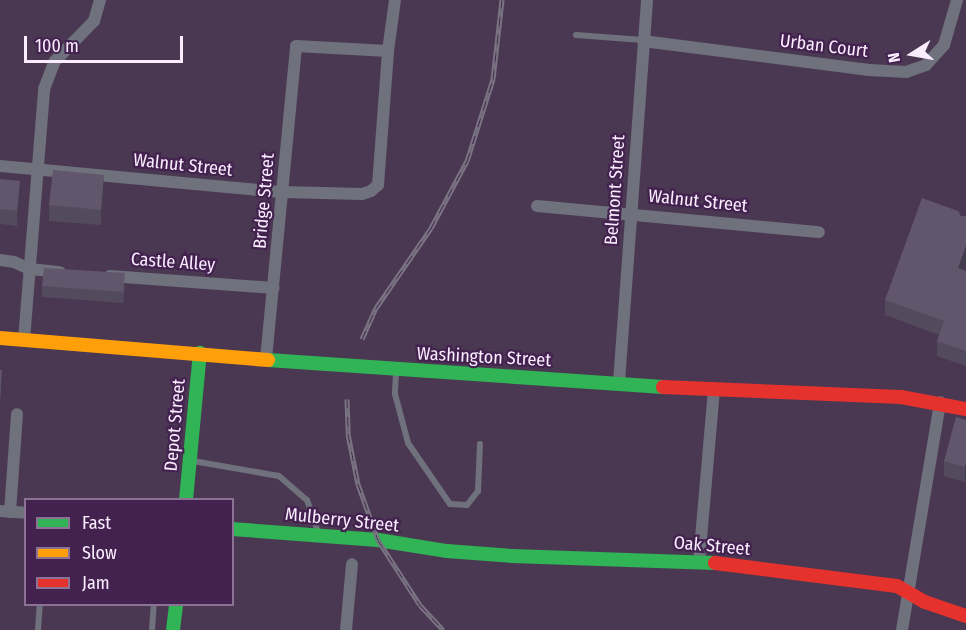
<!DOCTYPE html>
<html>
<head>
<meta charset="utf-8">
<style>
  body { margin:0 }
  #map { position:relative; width:966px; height:630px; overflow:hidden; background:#4a3852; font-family:"Fira Sans Condensed",sans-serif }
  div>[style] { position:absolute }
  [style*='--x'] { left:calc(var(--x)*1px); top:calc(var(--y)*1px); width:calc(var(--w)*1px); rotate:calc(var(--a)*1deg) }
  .lane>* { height:6px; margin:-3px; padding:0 3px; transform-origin:3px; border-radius:3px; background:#6f717c }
  .street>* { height:12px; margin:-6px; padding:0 6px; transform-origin:6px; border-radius:6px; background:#6f717c }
  .fast>* { height:14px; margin:-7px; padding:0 7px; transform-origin:7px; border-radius:7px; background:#30b455 }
  .slow>* { height:14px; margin:-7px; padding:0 7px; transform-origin:7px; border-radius:7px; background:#ff9f0a }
  .jam>* { height:14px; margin:-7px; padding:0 7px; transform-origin:7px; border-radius:7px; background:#e5322d }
  .rail>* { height:5px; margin-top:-2.5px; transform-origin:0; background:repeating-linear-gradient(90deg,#442250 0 9px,#7a7482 0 18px); box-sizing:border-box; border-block:2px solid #7a7482 }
  .wall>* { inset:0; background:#534a5d }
  .shaded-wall>* { inset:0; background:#443c4c }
  .building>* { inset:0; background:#61566c }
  span { translate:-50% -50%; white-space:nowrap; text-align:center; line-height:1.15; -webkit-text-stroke:4.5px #442250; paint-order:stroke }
  .street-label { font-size:18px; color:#f9edfe }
  .legend { position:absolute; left:24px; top:498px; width:210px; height:108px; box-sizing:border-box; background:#442250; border:2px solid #8c7396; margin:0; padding:8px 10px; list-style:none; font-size:18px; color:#f9edfe }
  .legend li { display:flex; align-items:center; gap:12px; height:30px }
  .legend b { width:30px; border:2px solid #8c7396 }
  .north { position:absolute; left:882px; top:24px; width:60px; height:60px; -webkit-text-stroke:4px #442250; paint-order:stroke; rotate:259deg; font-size:16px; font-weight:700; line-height:24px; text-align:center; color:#f9edfe }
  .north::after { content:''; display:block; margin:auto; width:21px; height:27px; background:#f9edfe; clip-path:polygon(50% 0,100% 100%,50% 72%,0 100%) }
  .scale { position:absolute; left:24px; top:36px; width:159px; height:27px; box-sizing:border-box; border:3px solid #f9edfe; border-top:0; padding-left:8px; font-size:18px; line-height:21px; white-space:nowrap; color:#f9edfe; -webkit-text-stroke:4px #442250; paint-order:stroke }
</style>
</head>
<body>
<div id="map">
  <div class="lane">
    <i style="--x:576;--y:35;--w:67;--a:4.3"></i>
    <i style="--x:396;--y:373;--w:21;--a:93"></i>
    <i style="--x:395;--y:394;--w:51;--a:75.1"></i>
    <i style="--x:408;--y:443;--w:74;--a:55.5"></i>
    <i style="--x:450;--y:504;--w:17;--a:3"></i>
    <i style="--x:467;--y:505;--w:18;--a:-52"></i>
    <i style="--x:478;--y:491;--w:47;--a:-87.6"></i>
    <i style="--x:193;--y:461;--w:87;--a:9.9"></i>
    <i style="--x:279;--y:476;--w:37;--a:41"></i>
    <i style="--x:307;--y:500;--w:34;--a:71"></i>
    <i style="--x:38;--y:630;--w:26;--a:-86"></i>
    <i style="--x:152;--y:630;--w:26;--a:-86"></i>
  </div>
  <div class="street">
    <i style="--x:643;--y:41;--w:228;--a:7.3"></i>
    <i style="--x:869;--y:70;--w:37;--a:3"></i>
    <i style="--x:906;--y:72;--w:21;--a:-19"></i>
    <i style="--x:926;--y:65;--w:27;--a:-48"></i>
    <i style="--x:944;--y:45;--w:47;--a:-73.9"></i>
    <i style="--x:0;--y:166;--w:283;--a:5.3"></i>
    <i style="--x:282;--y:192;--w:80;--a:1.4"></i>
    <i style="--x:362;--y:194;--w:9;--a:-18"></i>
    <i style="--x:371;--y:191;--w:9;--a:-41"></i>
    <i style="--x:378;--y:185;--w:134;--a:-85.7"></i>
    <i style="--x:388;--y:51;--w:51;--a:-82.2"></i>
    <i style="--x:537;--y:206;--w:283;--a:5.3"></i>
    <i style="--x:0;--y:260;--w:14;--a:8"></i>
    <i style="--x:14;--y:262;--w:17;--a:24"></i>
    <i style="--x:30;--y:269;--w:30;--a:6"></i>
    <i style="--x:110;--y:276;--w:164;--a:4.2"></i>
    <i style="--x:24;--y:340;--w:252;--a:-85.4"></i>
    <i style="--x:44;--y:89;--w:30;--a:-69"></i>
    <i style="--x:55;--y:61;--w:56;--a:-45.7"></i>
    <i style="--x:94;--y:21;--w:22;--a:-74"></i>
    <i style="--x:266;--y:359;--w:314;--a:-84.5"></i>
    <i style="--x:296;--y:46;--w:92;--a:3.1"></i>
    <i style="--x:619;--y:382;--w:383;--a:-85.8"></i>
    <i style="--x:0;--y:511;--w:26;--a:4"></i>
    <i style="--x:10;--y:512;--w:98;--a:-85.9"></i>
    <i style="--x:699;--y:561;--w:172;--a:-85"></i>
    <i style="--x:346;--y:630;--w:66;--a:-84.8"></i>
    <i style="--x:902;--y:630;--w:231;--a:-80.5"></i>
  </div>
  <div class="fast">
    <i style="--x:268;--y:360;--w:396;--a:3.9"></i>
    <i style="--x:186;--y:500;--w:148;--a:-84.6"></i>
    <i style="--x:232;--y:529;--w:146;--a:4.3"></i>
    <i style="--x:378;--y:540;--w:70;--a:9.1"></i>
    <i style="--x:447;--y:551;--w:65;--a:4.4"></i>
    <i style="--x:512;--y:556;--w:203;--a:2"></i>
    <i style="--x:173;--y:630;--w:26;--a:-83"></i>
  </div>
  <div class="slow">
    <i style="--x:0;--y:338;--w:269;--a:4.7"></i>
  </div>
  <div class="jam">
    <i style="--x:663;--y:387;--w:238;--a:2.4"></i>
    <i style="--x:901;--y:397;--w:66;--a:10.5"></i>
    <i style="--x:715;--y:563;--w:183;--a:7.2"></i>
    <i style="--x:897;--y:586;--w:32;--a:30"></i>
    <i style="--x:925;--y:602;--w:43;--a:18.9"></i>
  </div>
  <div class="rail">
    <i style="--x:362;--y:339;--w:34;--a:-66"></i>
    <i style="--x:376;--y:308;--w:97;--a:-55.5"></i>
    <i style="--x:431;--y:228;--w:76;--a:-61.8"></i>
    <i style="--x:467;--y:161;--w:86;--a:-72.4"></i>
    <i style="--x:493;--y:79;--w:80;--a:-83.5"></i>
    <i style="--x:347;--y:399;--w:35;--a:88"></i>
    <i style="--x:348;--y:434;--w:51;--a:78.7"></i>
    <i style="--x:358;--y:484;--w:59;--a:70.3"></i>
    <i style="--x:378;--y:540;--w:77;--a:57.1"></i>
    <i style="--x:420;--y:605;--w:34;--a:47"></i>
  </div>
  <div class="wall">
    <i style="clip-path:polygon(0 179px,20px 196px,17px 226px,0 224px)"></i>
    <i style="clip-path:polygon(104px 190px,101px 225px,49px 221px,49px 205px)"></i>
    <i style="clip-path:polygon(966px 216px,966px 260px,962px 270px,966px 271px,966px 366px,937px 356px,937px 341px,939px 335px,885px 315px,885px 300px)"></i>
    <i style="clip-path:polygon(125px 285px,123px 303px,42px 297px,42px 286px)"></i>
    <i style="clip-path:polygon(966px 420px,965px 482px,944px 476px,944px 461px)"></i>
  </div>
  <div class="shaded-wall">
    <i style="clip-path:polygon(104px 175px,104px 190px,101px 225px,101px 210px)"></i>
    <i style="clip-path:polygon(20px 181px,20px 196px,17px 226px,17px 211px)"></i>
    <i style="clip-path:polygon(966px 245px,966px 260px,958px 283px,958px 268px)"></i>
    <i style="clip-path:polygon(2px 370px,2px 386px,0 418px,0 403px)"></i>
    <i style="clip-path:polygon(966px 464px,966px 479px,965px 482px,965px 467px)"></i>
  </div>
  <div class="building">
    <i style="clip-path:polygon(53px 170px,104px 175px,101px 210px,49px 205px)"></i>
    <i style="clip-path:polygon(0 179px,20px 181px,17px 211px,0 209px)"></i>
    <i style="clip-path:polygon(922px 198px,958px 211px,961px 216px,966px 216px,966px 245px,958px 268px,966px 271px,966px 351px,937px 341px,944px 321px,885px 300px)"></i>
    <i style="clip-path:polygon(44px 268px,125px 273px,123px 292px,42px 286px)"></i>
    <i style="clip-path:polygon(0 370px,2px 370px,0 403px)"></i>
    <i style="clip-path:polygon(956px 417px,966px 420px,966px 464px,965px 467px,944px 461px)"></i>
  </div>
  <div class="street-label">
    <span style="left:824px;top:46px;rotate:7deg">Urban Court</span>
    <span style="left:183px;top:165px;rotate:6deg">Walnut Street</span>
    <span style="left:615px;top:190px;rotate:-86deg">Belmont Street</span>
    <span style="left:264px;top:201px;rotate:-85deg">Bridge Street</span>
    <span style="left:698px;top:201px;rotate:6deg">Walnut Street</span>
    <span style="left:173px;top:262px;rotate:4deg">Castle Alley</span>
    <span style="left:484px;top:357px;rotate:3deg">Washington Street</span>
    <span style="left:175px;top:425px;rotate:-85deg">Depot Street</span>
    <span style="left:342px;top:520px;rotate:6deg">Mulberry Street</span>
    <span style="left:712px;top:546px;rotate:5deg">Oak Street</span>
  </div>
  <ul class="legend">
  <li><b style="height:8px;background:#30b455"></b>Fast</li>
  <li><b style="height:8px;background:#ff9f0a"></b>Slow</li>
  <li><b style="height:8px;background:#e5322d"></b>Jam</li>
  </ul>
  <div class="north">N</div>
  <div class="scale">100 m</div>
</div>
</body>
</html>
